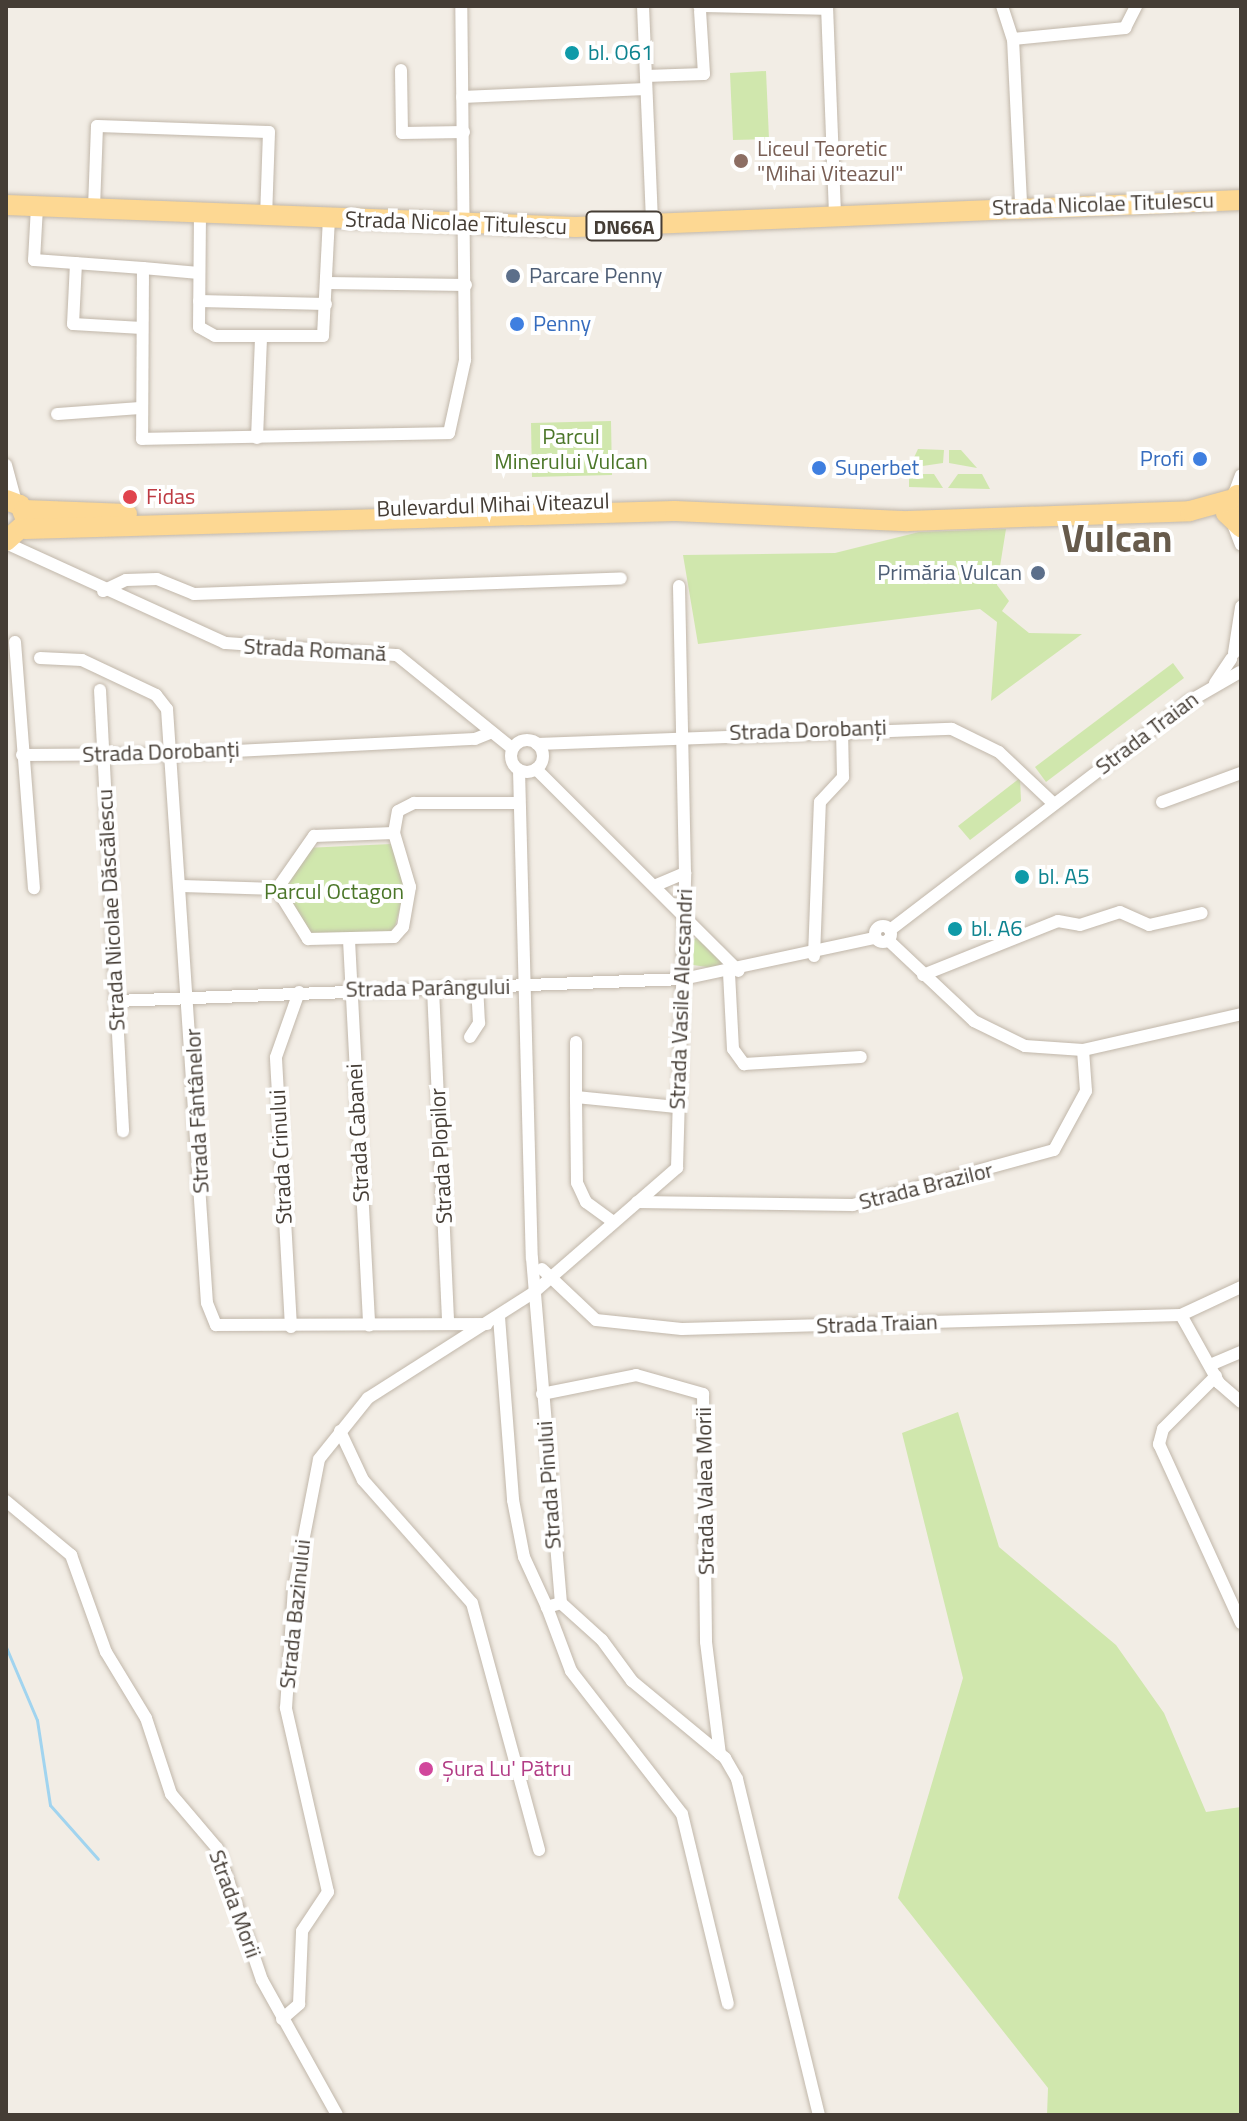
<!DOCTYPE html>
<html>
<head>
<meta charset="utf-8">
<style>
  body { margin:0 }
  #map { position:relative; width:1247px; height:2121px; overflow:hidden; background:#f2ede5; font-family:"Titillium Web",sans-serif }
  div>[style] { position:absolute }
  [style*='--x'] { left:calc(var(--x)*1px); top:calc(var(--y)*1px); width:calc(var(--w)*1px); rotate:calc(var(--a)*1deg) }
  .green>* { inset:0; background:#d0e7ad }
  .stream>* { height:3px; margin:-1.5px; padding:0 1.5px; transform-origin:1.5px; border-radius:1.5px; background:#a1d4ef }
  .roads { filter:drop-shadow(0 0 2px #c1b7aa) drop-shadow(0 0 2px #c1b7aa) }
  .street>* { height:12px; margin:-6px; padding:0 6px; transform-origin:6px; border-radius:6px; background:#fff }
  .street>.ring { margin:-6px; padding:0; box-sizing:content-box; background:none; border:12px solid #fff; border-radius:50% }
  .primary>* { height:20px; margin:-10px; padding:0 10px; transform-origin:10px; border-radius:10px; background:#fdd893 }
  .dots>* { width:22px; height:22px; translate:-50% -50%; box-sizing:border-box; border:4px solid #fff; border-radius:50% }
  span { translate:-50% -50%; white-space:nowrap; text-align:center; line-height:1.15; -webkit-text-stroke:8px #fff; paint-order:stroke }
  .shield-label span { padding:2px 6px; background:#fff; border:2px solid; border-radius:6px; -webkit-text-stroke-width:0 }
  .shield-label { font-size:20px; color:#453d35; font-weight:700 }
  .culture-label { font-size:22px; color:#0d838f }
  .left { translate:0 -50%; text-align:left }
  .education-label { font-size:22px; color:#785e54 }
  .street-label { font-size:22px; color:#453d35 }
  .service-label { font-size:22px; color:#4e5e75 }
  .right { translate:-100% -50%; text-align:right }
  .shop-label { font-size:22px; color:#366cbe }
  .park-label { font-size:22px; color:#4b7628 }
  .health-label { font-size:22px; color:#be3a42 }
  .hotel-label { font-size:22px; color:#b23c85 }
  .town-label { font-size:38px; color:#675b4c; font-weight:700 }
  .frame { position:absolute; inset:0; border:8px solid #453d35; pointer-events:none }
</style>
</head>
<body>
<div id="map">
  <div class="green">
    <i style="clip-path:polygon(766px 71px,769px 139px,733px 140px,730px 73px)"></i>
    <i style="clip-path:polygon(611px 421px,612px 475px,532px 477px,531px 423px)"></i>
    <i style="clip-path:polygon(918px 449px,944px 450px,943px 463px,909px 468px)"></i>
    <i style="clip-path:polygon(949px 450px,961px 450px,977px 468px,949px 463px)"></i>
    <i style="clip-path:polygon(909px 474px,934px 474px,943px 488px,909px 487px)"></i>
    <i style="clip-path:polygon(958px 474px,982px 474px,990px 489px,948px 488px)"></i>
    <i style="clip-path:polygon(1006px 529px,997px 585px,1009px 601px,1002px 611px,1029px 633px,1082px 634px,991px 701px,997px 622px,980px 609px,698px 644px,683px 555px,835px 553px,919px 532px)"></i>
    <i style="clip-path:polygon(1173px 663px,1184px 678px,1046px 782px,1035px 767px)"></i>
    <i style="clip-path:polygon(1020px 778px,1021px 801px,970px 840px,958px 826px)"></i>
    <i style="clip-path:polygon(391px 844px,406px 887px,393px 933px,309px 936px,283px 892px,305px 848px)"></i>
    <i style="clip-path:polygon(697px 938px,722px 962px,721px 969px,693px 965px,690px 940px)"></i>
    <i style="clip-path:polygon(958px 1412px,999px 1547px,1116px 1645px,1164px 1713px,1206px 1812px,1241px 1807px,1241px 2115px,1047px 2115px,1048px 2088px,898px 1898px,963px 1678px,902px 1433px)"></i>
  </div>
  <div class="stream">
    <i style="--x:6;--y:1647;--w:79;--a:67"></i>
    <i style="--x:37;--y:1720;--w:86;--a:81.3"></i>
    <i style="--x:50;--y:1805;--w:72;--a:48.4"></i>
  </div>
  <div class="roads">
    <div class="street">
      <i style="--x:643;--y:6;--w:219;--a:87.6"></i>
      <i style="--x:699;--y:6;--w:128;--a:1.3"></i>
      <i style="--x:827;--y:6;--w:210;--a:87.8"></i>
      <i style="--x:1002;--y:6;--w:35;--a:72"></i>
      <i style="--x:1013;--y:39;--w:166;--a:87.2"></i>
      <i style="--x:1013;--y:39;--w:113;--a:-5.6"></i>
      <i style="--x:1125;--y:28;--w:25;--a:-63"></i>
      <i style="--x:401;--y:70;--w:63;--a:89.1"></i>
      <i style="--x:402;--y:133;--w:62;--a:-0.9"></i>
      <i style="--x:646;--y:76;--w:58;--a:-2"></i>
      <i style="--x:704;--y:74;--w:63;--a:-93.6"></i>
      <i style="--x:462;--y:97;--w:184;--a:-2.5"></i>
      <i style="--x:37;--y:207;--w:53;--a:93.2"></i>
      <i style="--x:34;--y:260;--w:109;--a:4.2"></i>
      <i style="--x:143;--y:268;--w:171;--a:90.3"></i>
      <i style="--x:142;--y:439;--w:307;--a:-1.1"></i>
      <i style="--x:449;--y:433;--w:75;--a:-77.6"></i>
      <i style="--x:465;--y:360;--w:354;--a:-90.6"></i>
      <i style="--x:94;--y:208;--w:82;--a:-87.9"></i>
      <i style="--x:97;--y:126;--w:172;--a:2"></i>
      <i style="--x:269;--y:132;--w:84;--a:92"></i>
      <i style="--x:200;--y:213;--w:114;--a:90.5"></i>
      <i style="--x:199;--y:327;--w:18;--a:29"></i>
      <i style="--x:215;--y:336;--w:108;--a:0"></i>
      <i style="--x:323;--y:336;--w:117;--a:-87.1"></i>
      <i style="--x:76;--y:263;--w:61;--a:92.8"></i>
      <i style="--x:73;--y:324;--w:69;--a:3.3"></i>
      <i style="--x:143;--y:268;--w:56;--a:5.1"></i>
      <i style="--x:327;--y:283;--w:139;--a:0.8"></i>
      <i style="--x:199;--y:301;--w:127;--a:1.4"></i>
      <i style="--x:57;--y:414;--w:84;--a:-4.1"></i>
      <i style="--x:257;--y:438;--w:100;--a:-87.7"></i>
      <i style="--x:6;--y:465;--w:38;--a:75"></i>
      <i style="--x:1233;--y:497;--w:23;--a:-70"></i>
      <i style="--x:1233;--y:524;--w:22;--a:69"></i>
      <i style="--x:6;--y:543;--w:241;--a:24.5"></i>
      <i style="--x:225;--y:643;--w:172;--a:4"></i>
      <i style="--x:397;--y:655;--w:148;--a:39"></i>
      <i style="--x:103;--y:591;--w:25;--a:-26"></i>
      <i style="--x:126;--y:580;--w:31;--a:-2"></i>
      <i style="--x:157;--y:579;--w:40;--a:22"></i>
      <i style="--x:194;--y:594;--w:427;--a:-2.1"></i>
      <i style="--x:15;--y:642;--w:247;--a:85.6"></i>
      <i style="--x:1234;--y:653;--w:47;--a:-81.3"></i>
      <i style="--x:40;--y:658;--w:42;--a:2.7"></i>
      <i style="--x:82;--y:660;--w:82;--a:25.3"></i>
      <i style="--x:156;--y:695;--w:18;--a:52"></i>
      <i style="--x:167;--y:709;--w:595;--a:86.15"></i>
      <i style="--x:207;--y:1303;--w:24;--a:68"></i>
      <i style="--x:216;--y:1325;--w:271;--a:-0.2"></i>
      <i style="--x:1215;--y:683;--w:29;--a:-56"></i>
      <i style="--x:100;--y:690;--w:442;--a:87"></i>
      <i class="ring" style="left:511px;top:740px;width:20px;height:20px"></i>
      <i style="--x:537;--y:744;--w:415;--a:-2.1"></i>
      <i style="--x:952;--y:729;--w:52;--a:26.1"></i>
      <i style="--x:999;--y:752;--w:74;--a:43.4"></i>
      <i style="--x:22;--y:755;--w:154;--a:-0.4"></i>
      <i style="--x:176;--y:754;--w:299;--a:-2.9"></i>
      <i style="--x:475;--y:739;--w:18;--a:-22"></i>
      <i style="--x:536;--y:769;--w:286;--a:44.9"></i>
      <i style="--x:519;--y:770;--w:488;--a:88.5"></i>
      <i style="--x:532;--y:1258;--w:346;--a:85.2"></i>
      <i style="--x:561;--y:1603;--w:55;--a:42.1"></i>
      <i style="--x:602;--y:1640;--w:51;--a:53.8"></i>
      <i style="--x:632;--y:1681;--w:121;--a:39.6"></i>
      <i style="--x:725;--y:1758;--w:24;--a:60"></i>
      <i style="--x:737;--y:1779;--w:346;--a:76.3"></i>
      <i style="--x:1162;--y:802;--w:84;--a:-20.2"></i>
      <i style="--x:182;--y:886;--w:95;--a:1.8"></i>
      <i style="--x:654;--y:886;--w:34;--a:-23"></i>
      <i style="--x:277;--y:889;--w:59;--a:58.2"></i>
      <i style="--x:308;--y:939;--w:86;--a:-1.3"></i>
      <i style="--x:394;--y:937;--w:13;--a:-48"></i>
      <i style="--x:403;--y:927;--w:41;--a:-80.1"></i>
      <i style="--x:410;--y:887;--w:56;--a:-106.5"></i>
      <i style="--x:394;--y:833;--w:22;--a:-80"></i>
      <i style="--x:398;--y:811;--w:18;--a:-27"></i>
      <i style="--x:414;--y:803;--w:104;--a:0"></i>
      <i style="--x:277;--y:889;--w:65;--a:-55.1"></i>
      <i style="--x:314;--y:836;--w:80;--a:-2.1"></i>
      <i class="ring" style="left:875px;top:926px;width:4px;height:4px"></i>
      <i style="--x:890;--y:930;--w:375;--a:-37.4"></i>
      <i style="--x:1188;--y:702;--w:60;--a:-30"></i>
      <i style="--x:349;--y:940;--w:386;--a:87"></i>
      <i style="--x:888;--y:940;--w:118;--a:43.3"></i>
      <i style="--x:974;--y:1021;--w:57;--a:26.1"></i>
      <i style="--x:1025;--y:1046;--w:58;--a:3.9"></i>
      <i style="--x:1083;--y:1050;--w:162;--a:-12.8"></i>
      <i style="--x:814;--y:956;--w:154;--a:-87.8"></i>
      <i style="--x:820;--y:802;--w:34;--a:-47"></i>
      <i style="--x:843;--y:777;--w:48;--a:-91.2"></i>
      <i style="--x:729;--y:973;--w:76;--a:87"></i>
      <i style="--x:733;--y:1049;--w:19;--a:54"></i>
      <i style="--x:744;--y:1064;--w:117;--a:-3.4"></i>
      <i style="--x:923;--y:975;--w:145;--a:-21.8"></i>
      <i style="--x:1058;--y:921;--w:22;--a:10"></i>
      <i style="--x:1080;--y:925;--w:42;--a:-18"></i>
      <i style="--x:1120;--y:912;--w:32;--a:24"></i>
      <i style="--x:1149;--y:925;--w:54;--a:-12.8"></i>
      <i style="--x:433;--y:989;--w:335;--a:87.4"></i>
      <i style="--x:116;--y:1001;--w:567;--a:-2.22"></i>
      <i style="--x:683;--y:979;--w:196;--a:-12.1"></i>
      <i style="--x:470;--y:1037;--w:17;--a:-57"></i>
      <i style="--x:479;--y:1023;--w:35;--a:-93"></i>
      <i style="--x:576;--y:1042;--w:55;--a:90"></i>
      <i style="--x:637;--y:1202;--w:216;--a:0.8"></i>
      <i style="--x:853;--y:1205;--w:208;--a:-15.3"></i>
      <i style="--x:1054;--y:1150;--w:67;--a:-61.5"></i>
      <i style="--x:1086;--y:1091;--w:41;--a:-94.2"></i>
      <i style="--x:612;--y:1221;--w:32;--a:-144"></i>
      <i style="--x:586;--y:1202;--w:21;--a:-115"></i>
      <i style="--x:577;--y:1183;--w:86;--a:-90.7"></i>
      <i style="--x:576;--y:1097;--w:101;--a:5.7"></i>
      <i style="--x:542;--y:1269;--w:74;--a:43.4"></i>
      <i style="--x:596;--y:1320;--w:86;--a:6"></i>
      <i style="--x:682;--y:1329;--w:499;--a:-1.6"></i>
      <i style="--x:1181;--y:1315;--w:66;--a:-25"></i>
      <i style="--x:1181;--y:1315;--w:78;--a:60.8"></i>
      <i style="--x:1219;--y:1383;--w:29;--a:41"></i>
      <i style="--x:499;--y:1317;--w:184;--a:85.6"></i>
      <i style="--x:513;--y:1500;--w:58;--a:79.1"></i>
      <i style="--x:524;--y:1557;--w:55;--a:65.3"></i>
      <i style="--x:291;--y:1327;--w:270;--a:-93.2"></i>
      <i style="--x:276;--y:1057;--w:69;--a:-70.5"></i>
      <i style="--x:1210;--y:1365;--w:34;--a:-23"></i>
      <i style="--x:1216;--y:1376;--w:75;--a:135"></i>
      <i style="--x:1163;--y:1429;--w:16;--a:105"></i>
      <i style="--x:1159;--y:1444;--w:197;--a:65.4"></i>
      <i style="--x:542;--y:1394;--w:96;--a:-11.4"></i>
      <i style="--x:636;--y:1375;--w:70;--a:15.8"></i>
      <i style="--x:703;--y:1394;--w:248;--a:89.3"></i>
      <i style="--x:706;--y:1642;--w:113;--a:82.9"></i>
      <i style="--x:340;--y:1431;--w:54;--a:64.9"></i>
      <i style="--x:363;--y:1480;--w:164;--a:48.5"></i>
      <i style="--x:472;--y:1603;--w:256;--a:74.8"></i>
      <i style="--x:6;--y:1501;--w:85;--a:39.7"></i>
      <i style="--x:71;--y:1555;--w:103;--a:70.2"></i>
      <i style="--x:106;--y:1652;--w:77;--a:58.8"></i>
      <i style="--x:146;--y:1718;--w:80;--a:71.8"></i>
      <i style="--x:171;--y:1794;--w:71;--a:49.6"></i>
      <i style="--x:217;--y:1848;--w:139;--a:71.2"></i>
      <i style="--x:262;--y:1980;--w:154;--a:60.9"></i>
      <i style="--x:561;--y:1603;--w:15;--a:164"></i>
      <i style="--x:547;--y:1607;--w:68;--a:69.4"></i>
      <i style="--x:571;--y:1671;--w:181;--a:52.2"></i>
      <i style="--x:682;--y:1814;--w:195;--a:76.4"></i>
      <i style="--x:282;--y:2019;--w:23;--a:-41"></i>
      <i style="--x:299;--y:2004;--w:73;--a:-87.6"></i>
      <i style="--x:302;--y:1931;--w:47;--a:-56.3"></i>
      <i style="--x:328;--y:1892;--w:189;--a:-102.9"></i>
      <i style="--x:286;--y:1708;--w:120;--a:-86.2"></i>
      <i style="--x:294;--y:1588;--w:131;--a:-79"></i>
      <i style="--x:319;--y:1459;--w:78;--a:-51.2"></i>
      <i style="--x:368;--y:1398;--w:196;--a:-32.5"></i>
      <i style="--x:533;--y:1293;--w:191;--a:-41"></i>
      <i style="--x:677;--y:1168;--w:295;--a:-88.4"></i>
      <i style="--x:685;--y:873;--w:287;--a:-91.2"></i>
    </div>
    <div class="primary">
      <i style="--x:6;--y:205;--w:570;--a:2.21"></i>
      <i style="--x:576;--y:227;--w:666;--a:-2.33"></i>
      <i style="--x:1237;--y:495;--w:21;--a:121"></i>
      <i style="--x:1226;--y:513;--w:21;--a:43"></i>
      <i style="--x:6;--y:500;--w:15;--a:20"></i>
      <i style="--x:20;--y:505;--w:18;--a:68"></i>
      <i style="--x:27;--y:522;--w:28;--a:138"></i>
      <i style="--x:24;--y:510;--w:103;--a:2.2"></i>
      <i style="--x:25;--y:529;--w:650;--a:-1.59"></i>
      <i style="--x:675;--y:511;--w:233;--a:2.5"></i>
      <i style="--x:908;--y:521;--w:282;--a:-2"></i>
      <i style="--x:1190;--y:511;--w:41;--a:-15.4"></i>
    </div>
  </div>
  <div class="dots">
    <i style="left:572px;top:53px;background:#0f9aa8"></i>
    <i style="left:741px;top:161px;background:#8d6e63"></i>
    <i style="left:513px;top:276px;background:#5c6f8a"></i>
    <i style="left:517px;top:324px;background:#3f7fe0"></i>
    <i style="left:1200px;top:459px;background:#3f7fe0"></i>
    <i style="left:819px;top:468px;background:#3f7fe0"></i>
    <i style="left:130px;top:497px;background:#e0444e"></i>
    <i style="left:1038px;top:573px;background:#5c6f8a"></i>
    <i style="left:1022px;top:877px;background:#0f9aa8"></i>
    <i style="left:955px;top:929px;background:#0f9aa8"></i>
    <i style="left:426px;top:1769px;background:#d1479c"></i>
  </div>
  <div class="shield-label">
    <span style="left:624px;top:226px">DN66A</span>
  </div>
  <div class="culture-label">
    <span class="left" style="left:588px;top:53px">bl. O61</span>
    <span class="left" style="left:1038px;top:877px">bl. A5</span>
    <span class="left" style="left:971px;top:929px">bl. A6</span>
  </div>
  <div class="education-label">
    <span class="left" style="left:757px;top:161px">Liceul Teoretic<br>"Mihai Viteazul"</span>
  </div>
  <div class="street-label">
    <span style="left:1103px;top:204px;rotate:-2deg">Strada Nicolae Titulescu</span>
    <span style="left:456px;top:223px;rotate:2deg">Strada Nicolae Titulescu</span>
    <span style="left:493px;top:505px;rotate:-2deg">Bulevardul Mihai Viteazul</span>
    <span style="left:315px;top:650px;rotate:3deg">Strada Romană</span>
    <span style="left:808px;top:730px;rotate:-2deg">Strada Dorobanți</span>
    <span style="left:1147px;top:733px;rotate:-37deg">Strada Traian</span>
    <span style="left:161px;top:752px;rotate:-2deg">Strada Dorobanți</span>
    <span style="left:111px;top:910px;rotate:-93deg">Strada Nicolae Dăscălescu</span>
    <span style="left:428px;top:988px;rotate:-1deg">Strada Parângului</span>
    <span style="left:681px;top:999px;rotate:-88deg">Strada Vasile Alecsandri</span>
    <span style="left:197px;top:1111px;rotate:-93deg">Strada Fântânelor</span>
    <span style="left:358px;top:1133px;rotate:-93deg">Strada Cabanei</span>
    <span style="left:441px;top:1156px;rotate:-93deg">Strada Plopilor</span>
    <span style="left:281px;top:1157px;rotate:-93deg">Strada Crinului</span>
    <span style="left:926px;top:1186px;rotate:-14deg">Strada Brazilor</span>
    <span style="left:877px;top:1324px;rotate:-2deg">Strada Traian</span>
    <span style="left:549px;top:1485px;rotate:-94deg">Strada Pinului</span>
    <span style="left:705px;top:1491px;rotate:-91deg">Strada Valea Morii</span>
    <span style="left:295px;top:1614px;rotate:-84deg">Strada Bazinului</span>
    <span style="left:235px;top:1904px;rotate:70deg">Strada Morii</span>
  </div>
  <div class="service-label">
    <span class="left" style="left:529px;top:276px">Parcare Penny</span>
    <span class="right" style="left:1022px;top:573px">Primăria Vulcan</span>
  </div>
  <div class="shop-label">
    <span class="left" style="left:533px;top:324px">Penny</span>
    <span class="right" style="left:1184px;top:459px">Profi</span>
    <span class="left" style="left:835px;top:468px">Superbet</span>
  </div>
  <div class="park-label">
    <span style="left:571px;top:449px">Parcul<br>Minerului Vulcan</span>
    <span style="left:334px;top:892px">Parcul Octagon</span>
  </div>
  <div class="health-label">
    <span class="left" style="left:146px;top:497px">Fidas</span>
  </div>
  <div class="hotel-label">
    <span class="left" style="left:442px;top:1769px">Șura Lu' Pătru</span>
  </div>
  <div class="town-label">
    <span style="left:1117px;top:539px">Vulcan</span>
  </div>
  <div class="frame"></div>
</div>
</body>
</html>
